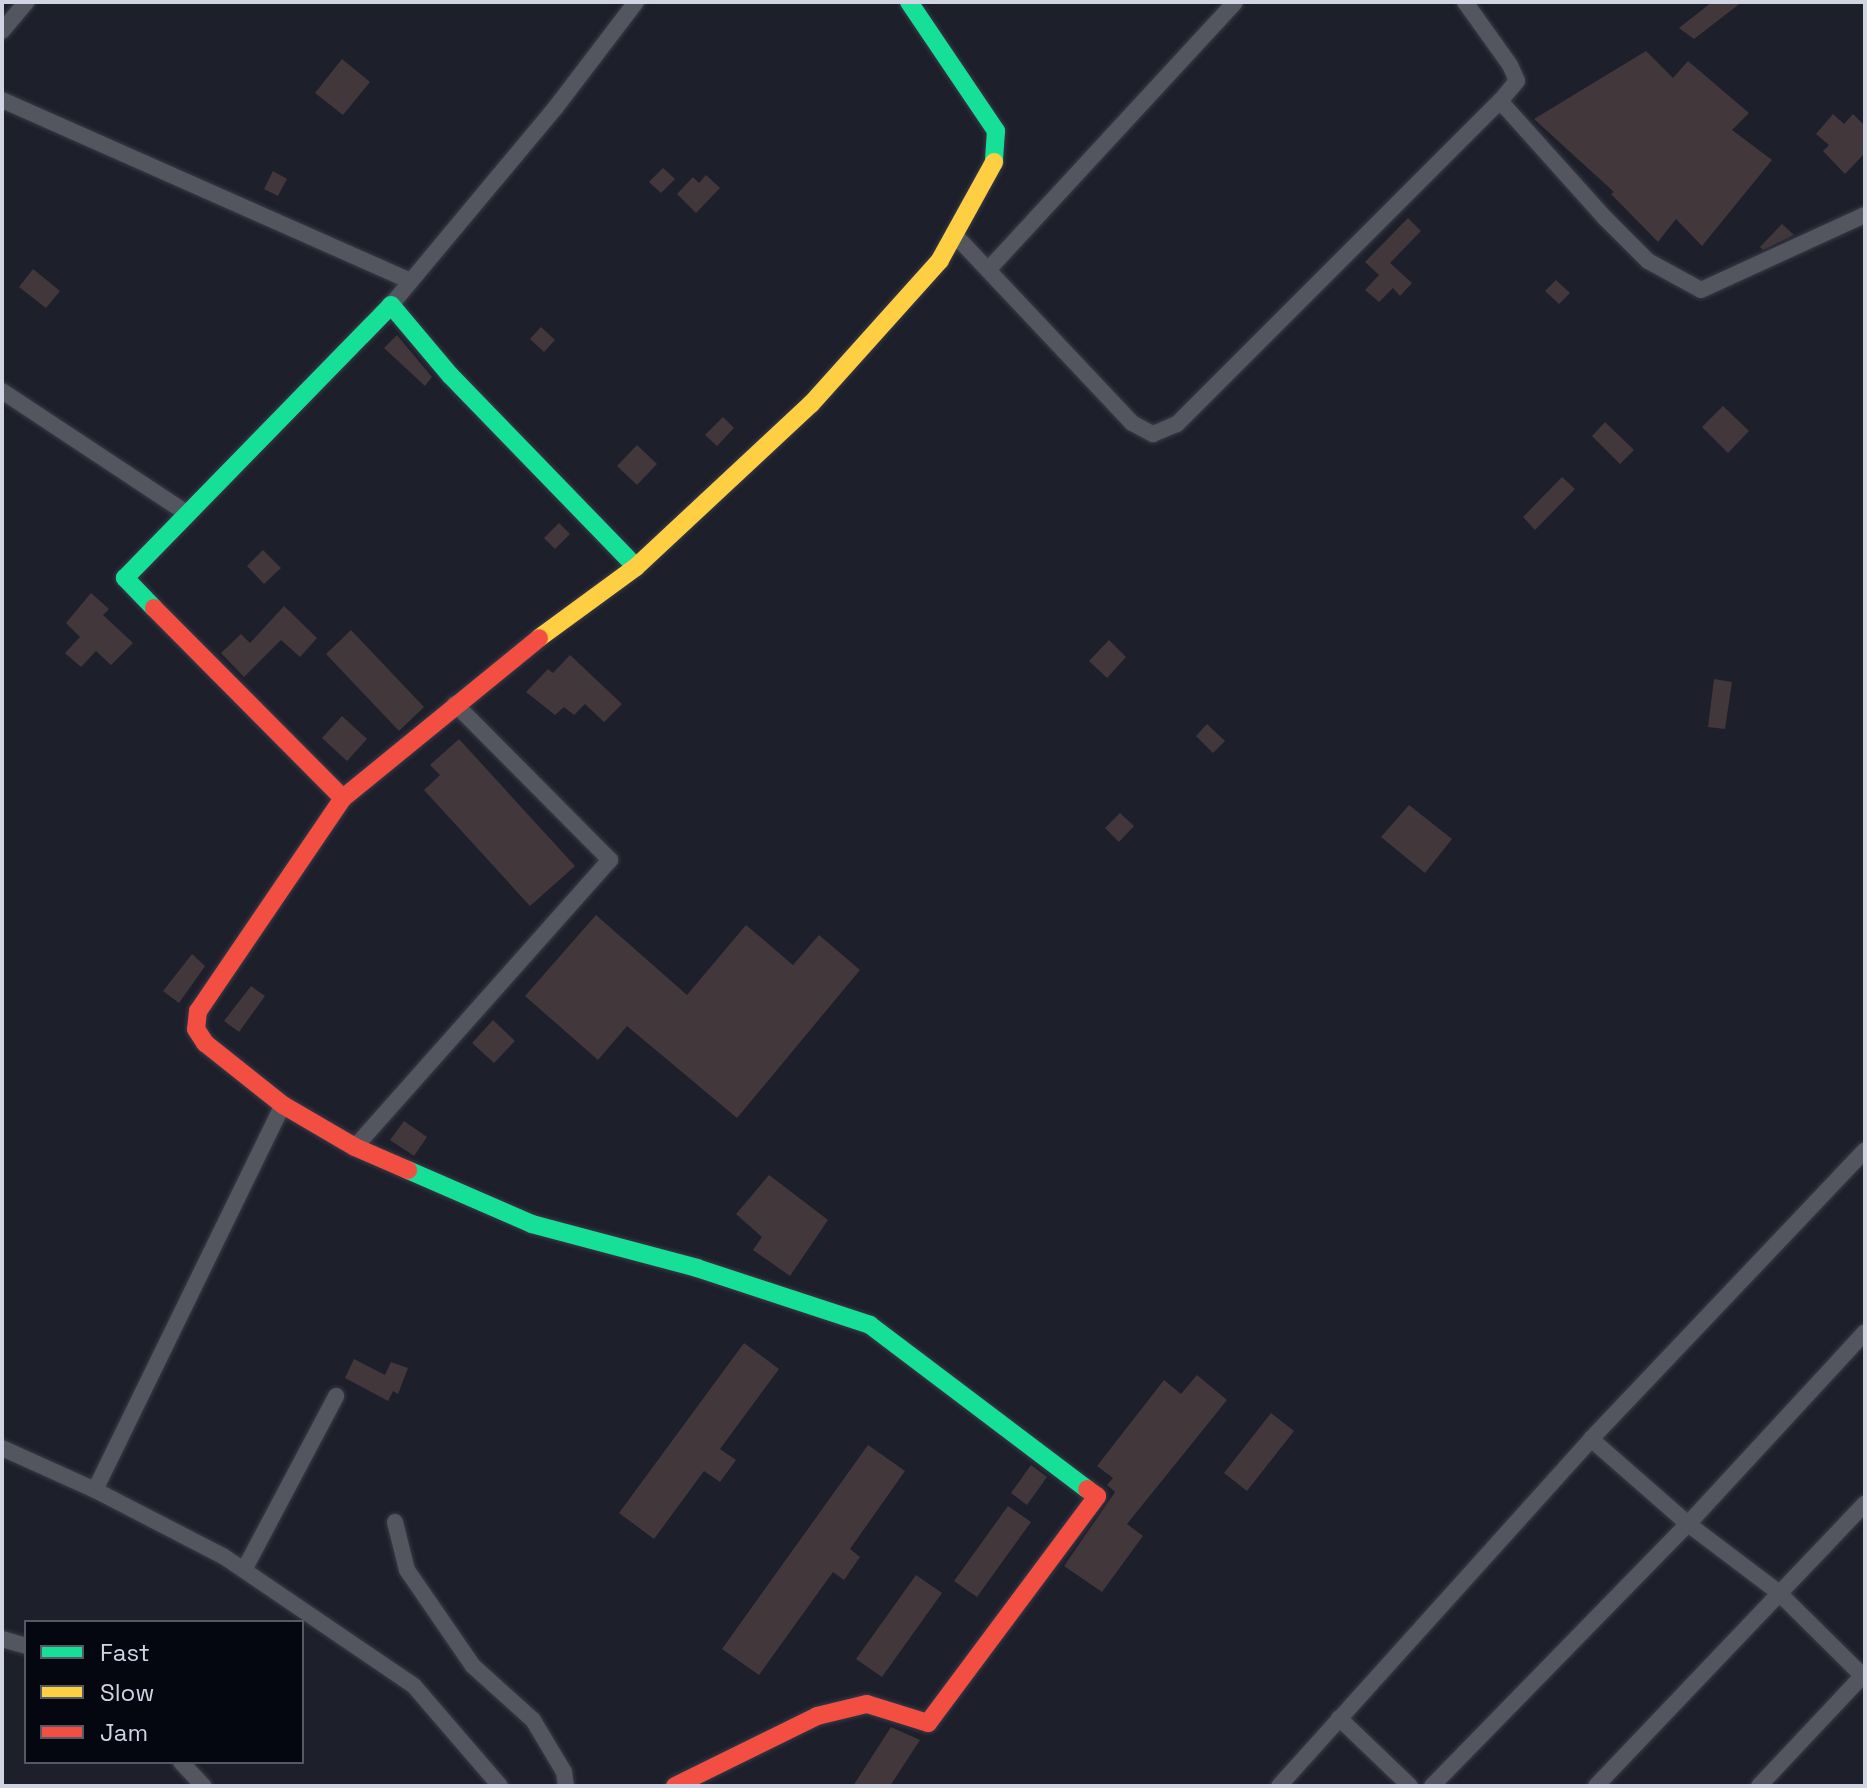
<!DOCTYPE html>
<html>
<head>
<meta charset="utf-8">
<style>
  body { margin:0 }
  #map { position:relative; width:1867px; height:1788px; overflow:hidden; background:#1d1f2b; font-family:"Space Grotesk",sans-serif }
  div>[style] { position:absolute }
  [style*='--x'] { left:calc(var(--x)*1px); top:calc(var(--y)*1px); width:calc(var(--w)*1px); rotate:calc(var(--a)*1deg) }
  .building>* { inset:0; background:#42383b }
  .roads { filter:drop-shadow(0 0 2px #393a45) drop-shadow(0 0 2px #393a45) }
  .street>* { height:16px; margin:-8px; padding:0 8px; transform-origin:8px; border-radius:8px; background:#53555f }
  .fast>* { height:18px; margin:-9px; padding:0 9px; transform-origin:9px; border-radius:9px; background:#16e098 }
  .slow>* { height:18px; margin:-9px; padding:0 9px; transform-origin:9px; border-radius:9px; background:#ffcf43 }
  .jam>* { height:18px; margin:-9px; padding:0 9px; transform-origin:9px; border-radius:9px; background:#f24e42 }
  span { translate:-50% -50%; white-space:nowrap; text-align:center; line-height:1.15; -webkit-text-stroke:6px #050710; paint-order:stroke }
  .frame { position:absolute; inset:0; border:4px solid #d0d4e3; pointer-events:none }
  .legend { position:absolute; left:24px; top:1620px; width:280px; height:144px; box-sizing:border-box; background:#050710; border:2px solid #565964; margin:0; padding:10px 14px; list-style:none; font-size:24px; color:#d0d4e3 }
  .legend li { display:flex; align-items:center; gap:16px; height:40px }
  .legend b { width:40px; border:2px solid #565964 }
</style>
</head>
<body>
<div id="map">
  <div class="building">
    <i style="clip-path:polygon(1712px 2px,1742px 2px,1694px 39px,1679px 28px)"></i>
    <i style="clip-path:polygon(1646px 51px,1673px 78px,1688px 61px,1749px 113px,1732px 130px,1772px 160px,1702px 246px,1676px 219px,1658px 242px,1611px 194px,1614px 192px,1534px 119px)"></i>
    <i style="clip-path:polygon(342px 59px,370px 82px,343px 115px,315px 93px)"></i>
    <i style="clip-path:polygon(1833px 114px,1844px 124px,1853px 114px,1865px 126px,1865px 153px,1845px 174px,1823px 151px,1829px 145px,1816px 134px)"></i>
    <i style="clip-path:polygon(663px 168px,675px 179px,661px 193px,649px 182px)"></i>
    <i style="clip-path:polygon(273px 171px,287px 179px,278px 196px,264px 189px)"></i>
    <i style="clip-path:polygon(706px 175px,720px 188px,696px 213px,677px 194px,693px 177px,699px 183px)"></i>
    <i style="clip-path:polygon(1408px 218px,1421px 231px,1390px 263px,1412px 283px,1400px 296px,1393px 288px,1379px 302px,1365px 290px,1379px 275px,1365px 262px)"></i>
    <i style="clip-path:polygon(1782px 224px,1794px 235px,1763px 250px,1760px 247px)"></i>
    <i style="clip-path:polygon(33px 269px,60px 291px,46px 308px,19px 287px)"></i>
    <i style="clip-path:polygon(1556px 280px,1570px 293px,1559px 304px,1545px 291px)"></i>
    <i style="clip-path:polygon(541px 327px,555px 340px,544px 352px,530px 339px)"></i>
    <i style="clip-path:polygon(397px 335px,432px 377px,425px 386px,384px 348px)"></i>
    <i style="clip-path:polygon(1723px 406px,1749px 431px,1728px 453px,1702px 427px)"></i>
    <i style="clip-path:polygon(723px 417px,734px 428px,717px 446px,705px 435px)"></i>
    <i style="clip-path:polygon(1605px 422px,1634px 450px,1620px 464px,1592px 436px)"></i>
    <i style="clip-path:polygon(637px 445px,657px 464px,637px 485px,617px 466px)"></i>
    <i style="clip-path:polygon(1562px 477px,1575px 489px,1535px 530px,1523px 517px)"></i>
    <i style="clip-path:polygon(559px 523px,570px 534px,555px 549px,544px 538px)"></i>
    <i style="clip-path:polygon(263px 550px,281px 568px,264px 584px,247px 566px)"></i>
    <i style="clip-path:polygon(91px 593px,109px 609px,103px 615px,133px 643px,111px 665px,96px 651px,81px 667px,65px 653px,80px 637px,66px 623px)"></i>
    <i style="clip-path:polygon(284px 606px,317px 638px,300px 657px,281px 640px,244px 677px,221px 653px,241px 634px,250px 643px)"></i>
    <i style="clip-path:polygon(351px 630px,424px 707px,399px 731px,326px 654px)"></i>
    <i style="clip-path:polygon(1109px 640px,1126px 657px,1107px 678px,1089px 661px)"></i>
    <i style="clip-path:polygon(570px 655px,622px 704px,604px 722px,585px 704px,574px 715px,564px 707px,555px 715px,526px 692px,548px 669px,553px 673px)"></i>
    <i style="clip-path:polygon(1714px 679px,1732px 682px,1725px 729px,1708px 727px)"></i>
    <i style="clip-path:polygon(342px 716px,367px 739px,347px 761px,322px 738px)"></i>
    <i style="clip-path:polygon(1207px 724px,1225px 741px,1213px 753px,1196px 736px)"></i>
    <i style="clip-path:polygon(459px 739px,575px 866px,530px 906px,424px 790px,440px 775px,430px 765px)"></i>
    <i style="clip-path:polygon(1409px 805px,1452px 839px,1425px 873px,1381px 837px)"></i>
    <i style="clip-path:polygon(1120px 813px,1134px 826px,1119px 842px,1105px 828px)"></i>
    <i style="clip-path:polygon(596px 915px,687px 995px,746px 925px,793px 965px,819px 935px,860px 970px,737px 1118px,627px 1026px,598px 1060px,525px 996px)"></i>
    <i style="clip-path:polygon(192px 954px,205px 966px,179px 1003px,163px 991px)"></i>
    <i style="clip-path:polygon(251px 986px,265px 996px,239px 1032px,224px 1021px)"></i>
    <i style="clip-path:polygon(493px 1020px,515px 1041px,494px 1063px,472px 1043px)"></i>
    <i style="clip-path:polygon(404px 1121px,427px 1137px,414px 1156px,390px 1140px)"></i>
    <i style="clip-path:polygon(769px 1175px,828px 1220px,790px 1276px,753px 1250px,762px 1237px,736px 1214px)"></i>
    <i style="clip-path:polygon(744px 1343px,779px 1369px,720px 1449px,736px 1460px,720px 1482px,704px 1471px,654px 1539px,619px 1513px)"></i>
    <i style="clip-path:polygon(354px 1359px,385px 1375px,391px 1362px,408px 1368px,398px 1394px,393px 1391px,388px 1401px,345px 1378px)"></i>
    <i style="clip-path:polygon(1197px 1375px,1227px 1400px,1127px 1524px,1143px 1536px,1102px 1592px,1064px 1566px,1115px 1492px,1107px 1485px,1113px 1478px,1097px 1466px,1164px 1380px,1181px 1394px)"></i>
    <i style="clip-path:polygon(1271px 1413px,1294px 1431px,1247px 1491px,1224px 1473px)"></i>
    <i style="clip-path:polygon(868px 1445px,905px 1471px,850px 1549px,860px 1557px,844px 1580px,833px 1572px,759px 1675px,722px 1649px)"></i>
    <i style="clip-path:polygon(1031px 1465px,1047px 1477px,1027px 1505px,1011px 1493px)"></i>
    <i style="clip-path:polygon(1008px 1506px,1031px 1522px,977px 1597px,954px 1581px)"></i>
    <i style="clip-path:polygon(916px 1575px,942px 1593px,882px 1677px,856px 1659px)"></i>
    <i style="clip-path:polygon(891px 1727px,920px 1740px,890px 1786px,853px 1786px)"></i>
  </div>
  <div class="roads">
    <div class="street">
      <i style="--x:1465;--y:2;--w:77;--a:54.5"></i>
      <i style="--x:1510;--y:65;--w:17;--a:66"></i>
      <i style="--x:1517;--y:81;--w:26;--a:130"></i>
      <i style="--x:2;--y:31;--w:38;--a:-50"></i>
      <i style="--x:2;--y:100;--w:447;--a:23.9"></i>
      <i style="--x:954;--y:234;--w:260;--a:46.7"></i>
      <i style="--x:1132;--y:423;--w:24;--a:28"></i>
      <i style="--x:1153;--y:434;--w:26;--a:-23"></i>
      <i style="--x:1177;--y:424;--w:457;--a:-45"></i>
      <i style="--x:1500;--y:101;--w:156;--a:48.1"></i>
      <i style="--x:1604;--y:217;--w:62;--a:45"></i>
      <i style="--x:1648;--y:261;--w:60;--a:28.7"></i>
      <i style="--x:1701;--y:290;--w:180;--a:-24.6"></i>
      <i style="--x:988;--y:270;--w:364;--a:-47.3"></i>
      <i style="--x:391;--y:305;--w:258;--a:-50.2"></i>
      <i style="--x:556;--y:107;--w:132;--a:-52.7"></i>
      <i style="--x:2;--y:391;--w:223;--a:33.5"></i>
      <i style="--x:355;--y:1147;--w:384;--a:-48.4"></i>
      <i style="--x:610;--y:860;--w:220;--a:-134.8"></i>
      <i style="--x:1591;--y:1439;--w:129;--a:41.2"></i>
      <i style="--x:1688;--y:1524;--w:113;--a:37.1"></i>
      <i style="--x:1778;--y:1592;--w:122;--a:44.7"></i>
      <i style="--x:2;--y:1448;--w:102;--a:24.3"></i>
      <i style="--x:95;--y:1490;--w:428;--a:-64"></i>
      <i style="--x:95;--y:1490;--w:144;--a:27.3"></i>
      <i style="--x:223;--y:1556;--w:231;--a:34.2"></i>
      <i style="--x:414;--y:1686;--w:132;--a:49.3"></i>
      <i style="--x:395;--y:1522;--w:49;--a:76"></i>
      <i style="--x:407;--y:1570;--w:116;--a:55.5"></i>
      <i style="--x:473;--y:1666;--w:81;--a:42"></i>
      <i style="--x:533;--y:1720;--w:61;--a:59.2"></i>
      <i style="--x:564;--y:1772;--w:14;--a:82"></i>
      <i style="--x:244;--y:1570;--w:197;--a:-62.1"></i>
      <i style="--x:2;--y:1639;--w:25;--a:16"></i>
      <i style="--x:1339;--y:1718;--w:98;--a:43.8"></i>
      <i style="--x:181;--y:1762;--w:33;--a:47"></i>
      <i style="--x:1279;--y:1786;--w:467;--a:-48"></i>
      <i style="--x:1591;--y:1439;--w:398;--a:-46.5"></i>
      <i style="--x:1432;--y:1786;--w:366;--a:-45.7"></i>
      <i style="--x:1688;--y:1524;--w:261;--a:-47.3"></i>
      <i style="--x:1596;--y:1786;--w:390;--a:-46.4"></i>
      <i style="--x:1759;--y:1786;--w:155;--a:-46.8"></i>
    </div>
    <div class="fast">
      <i style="--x:909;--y:2;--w:156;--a:56"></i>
      <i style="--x:996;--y:131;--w:31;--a:94"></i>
      <i style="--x:154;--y:608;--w:42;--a:-134"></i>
      <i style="--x:125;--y:578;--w:381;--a:-45.7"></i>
      <i style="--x:391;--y:305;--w:92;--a:49.9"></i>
      <i style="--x:450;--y:375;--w:267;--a:45.9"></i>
      <i style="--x:408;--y:1170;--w:135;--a:23.5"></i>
      <i style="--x:532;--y:1224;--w:171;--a:14.9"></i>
      <i style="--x:697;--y:1268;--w:182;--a:18.2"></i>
      <i style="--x:870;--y:1325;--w:272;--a:37.1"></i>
    </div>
    <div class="slow">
      <i style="--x:539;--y:638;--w:120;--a:-36.2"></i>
      <i style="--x:636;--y:567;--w:239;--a:-43"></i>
      <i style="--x:811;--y:404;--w:193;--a:-48.1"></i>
      <i style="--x:940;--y:260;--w:112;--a:-61.1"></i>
    </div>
    <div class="jam">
      <i style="--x:154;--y:608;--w:268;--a:45.2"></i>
      <i style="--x:343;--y:798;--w:253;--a:-39.2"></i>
      <i style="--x:343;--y:798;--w:258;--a:124.2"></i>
      <i style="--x:198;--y:1011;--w:18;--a:96"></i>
      <i style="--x:196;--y:1029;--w:17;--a:57"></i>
      <i style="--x:205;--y:1043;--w:100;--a:38.5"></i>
      <i style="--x:283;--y:1105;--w:83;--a:30.3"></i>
      <i style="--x:355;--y:1147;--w:58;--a:23.5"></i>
      <i style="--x:675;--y:1786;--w:158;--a:-26.2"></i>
      <i style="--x:817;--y:1716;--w:51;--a:-13.5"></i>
      <i style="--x:867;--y:1704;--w:64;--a:17.3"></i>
      <i style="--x:928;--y:1723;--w:283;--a:-53.3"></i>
      <i style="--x:1097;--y:1496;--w:12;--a:-145"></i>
    </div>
  </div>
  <div class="frame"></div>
  <ul class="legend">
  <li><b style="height:10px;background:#16e098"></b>Fast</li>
  <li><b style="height:10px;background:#ffcf43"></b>Slow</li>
  <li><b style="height:10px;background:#f24e42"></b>Jam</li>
  </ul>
</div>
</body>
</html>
